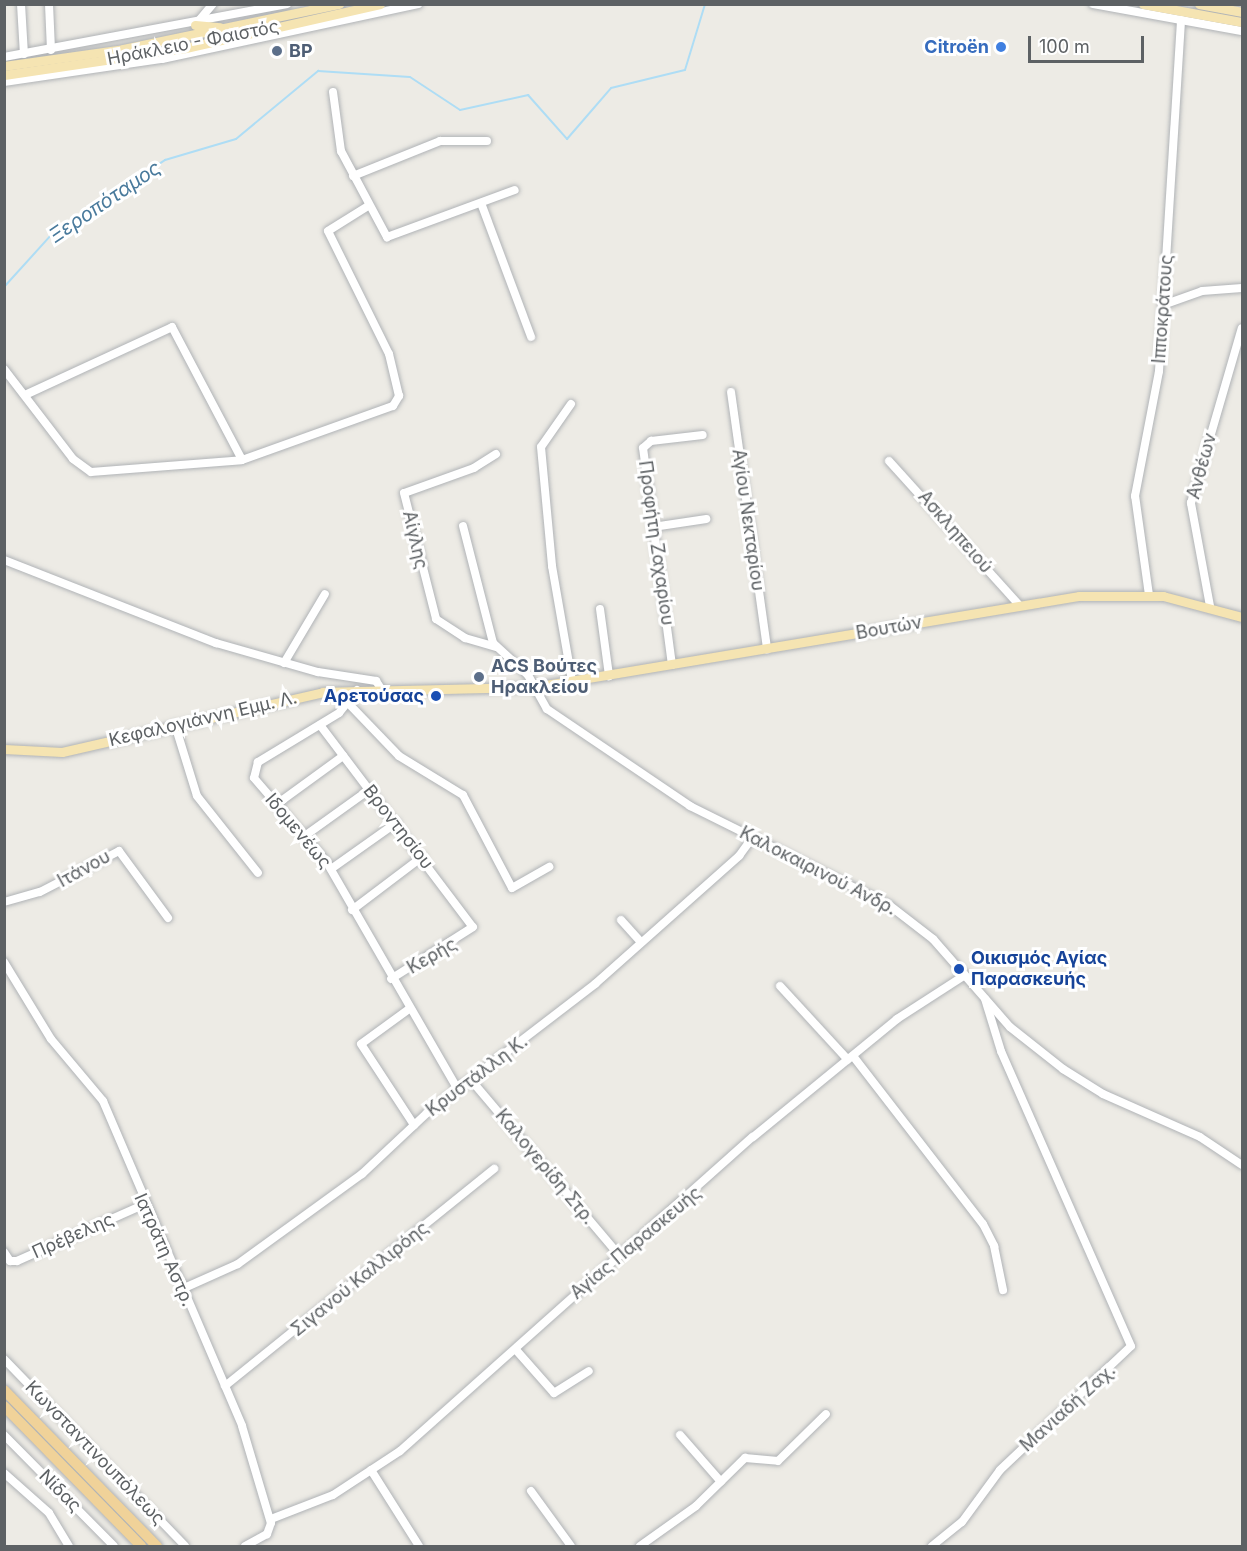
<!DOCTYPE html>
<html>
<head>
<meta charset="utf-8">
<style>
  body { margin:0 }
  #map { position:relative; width:1247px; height:1551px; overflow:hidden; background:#edebe5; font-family:Inter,sans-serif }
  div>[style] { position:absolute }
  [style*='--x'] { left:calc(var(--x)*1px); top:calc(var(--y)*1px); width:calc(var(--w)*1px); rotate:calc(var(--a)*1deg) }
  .stream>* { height:2px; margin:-1px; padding:0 1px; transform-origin:1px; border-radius:1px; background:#aeddf5 }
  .roads { filter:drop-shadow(0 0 2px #b0b3b6) drop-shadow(0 0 2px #b0b3b6) }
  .minor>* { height:8px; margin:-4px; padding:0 4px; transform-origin:4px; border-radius:4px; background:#fff }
  .major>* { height:9px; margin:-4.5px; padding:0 4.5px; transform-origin:4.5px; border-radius:4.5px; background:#f5e4b2 }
  .highway>* { height:10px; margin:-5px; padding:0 5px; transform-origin:5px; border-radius:5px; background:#f0d299 }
  .dots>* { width:16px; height:16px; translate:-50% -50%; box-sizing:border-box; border:3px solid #fff; border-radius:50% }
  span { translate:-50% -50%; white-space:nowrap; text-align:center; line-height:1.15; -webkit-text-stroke:6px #fff; paint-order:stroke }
  .street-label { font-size:18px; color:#5d6164 }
  .shop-label { font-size:18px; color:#366cbe; font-weight:700 }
  .right { translate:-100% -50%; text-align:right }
  .service-label { font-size:18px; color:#4e5e75; font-weight:700 }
  .left { translate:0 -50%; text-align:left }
  .transit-label { font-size:18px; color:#164399; font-weight:700 }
  .water-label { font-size:20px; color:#497a9c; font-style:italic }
  .frame { position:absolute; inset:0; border:6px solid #5d6164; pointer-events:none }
  .scale { position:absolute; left:1028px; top:36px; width:116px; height:27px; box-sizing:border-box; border:3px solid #5d6164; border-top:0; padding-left:8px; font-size:18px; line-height:21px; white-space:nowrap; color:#5d6164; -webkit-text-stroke:4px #fff; paint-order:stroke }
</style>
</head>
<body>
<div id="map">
  <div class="stream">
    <i style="--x:4;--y:287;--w:73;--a:-47.8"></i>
    <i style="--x:53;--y:233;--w:134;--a:-33.1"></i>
    <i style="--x:165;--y:160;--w:74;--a:-16.5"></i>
    <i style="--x:236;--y:139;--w:107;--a:-39.7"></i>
    <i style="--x:318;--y:71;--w:92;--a:3.7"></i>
    <i style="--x:410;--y:77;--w:60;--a:33.4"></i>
    <i style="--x:460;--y:110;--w:70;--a:-12.4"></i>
    <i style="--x:528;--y:95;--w:59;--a:48.4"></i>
    <i style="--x:567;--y:139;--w:67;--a:-49.2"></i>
    <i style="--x:611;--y:88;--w:76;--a:-13.7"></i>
    <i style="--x:685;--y:70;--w:69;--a:-73.1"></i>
  </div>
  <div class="roads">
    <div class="minor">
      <i style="--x:21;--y:4;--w:50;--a:86.6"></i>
      <i style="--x:49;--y:4;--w:46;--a:87.5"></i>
      <i style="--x:1093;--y:4;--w:151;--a:10.3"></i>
      <i style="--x:196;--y:24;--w:26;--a:-50"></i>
      <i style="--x:4;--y:57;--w:288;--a:-10.6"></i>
      <i style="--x:4;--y:82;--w:160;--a:-8.3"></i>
      <i style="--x:162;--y:59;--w:262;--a:-12.1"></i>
      <i style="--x:333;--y:92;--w:60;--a:82.3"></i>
      <i style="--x:341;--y:151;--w:98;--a:61.9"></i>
      <i style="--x:387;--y:237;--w:136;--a:-20.2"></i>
      <i style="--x:353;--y:176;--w:94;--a:-21.9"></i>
      <i style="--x:440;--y:141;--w:47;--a:0"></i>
      <i style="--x:481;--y:203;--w:143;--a:69.5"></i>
      <i style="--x:1163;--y:305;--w:41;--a:-19.7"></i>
      <i style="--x:1202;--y:291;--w:40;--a:-4.3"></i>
      <i style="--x:4;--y:369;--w:113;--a:52.5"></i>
      <i style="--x:73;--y:459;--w:22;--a:36"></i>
      <i style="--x:91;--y:472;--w:151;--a:-4.5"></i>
      <i style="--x:242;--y:460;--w:160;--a:-19.7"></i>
      <i style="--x:393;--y:406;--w:12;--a:-59"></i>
      <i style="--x:399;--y:396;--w:43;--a:-103.4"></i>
      <i style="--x:389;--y:354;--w:137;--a:-116.4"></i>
      <i style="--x:328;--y:231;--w:47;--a:-32"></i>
      <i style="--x:731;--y:392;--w:260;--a:82"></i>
      <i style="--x:25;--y:395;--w:162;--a:-24.8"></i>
      <i style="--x:172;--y:327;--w:150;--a:62.2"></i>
      <i style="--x:571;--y:404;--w:52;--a:124.9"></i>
      <i style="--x:541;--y:447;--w:120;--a:84.7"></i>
      <i style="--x:552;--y:566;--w:117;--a:80.1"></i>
      <i style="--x:496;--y:454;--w:26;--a:148"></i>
      <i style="--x:474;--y:468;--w:74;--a:160.3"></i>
      <i style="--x:404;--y:493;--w:130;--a:75.7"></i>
      <i style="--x:436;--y:619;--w:35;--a:33"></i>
      <i style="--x:465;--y:638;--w:32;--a:16"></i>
      <i style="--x:889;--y:461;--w:194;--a:47.9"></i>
      <i style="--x:463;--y:526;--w:121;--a:75.6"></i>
      <i style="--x:493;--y:643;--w:47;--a:42.4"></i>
      <i style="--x:528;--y:675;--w:39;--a:61"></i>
      <i style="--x:547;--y:709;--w:173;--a:34.1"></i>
      <i style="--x:690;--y:806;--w:222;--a:26.4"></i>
      <i style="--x:889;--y:905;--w:56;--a:37.7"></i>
      <i style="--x:933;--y:939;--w:117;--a:48.8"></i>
      <i style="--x:1010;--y:1027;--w:68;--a:38.4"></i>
      <i style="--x:1063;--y:1069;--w:47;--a:32"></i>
      <i style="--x:1103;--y:1094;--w:106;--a:23.9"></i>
      <i style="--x:1200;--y:1137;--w:50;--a:33.7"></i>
      <i style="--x:653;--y:527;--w:54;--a:-8.6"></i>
      <i style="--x:4;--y:560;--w:228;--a:21.4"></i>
      <i style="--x:216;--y:643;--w:106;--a:15.9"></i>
      <i style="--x:318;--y:672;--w:59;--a:8.8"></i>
      <i style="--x:376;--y:681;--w:11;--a:56"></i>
      <i style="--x:1149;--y:595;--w:100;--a:-98"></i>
      <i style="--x:1135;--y:496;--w:127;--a:-79.1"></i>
      <i style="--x:1159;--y:371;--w:352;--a:-86.4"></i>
      <i style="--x:1210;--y:606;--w:105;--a:-100.5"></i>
      <i style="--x:1191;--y:503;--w:182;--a:-73.8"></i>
      <i style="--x:600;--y:609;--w:68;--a:82.3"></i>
      <i style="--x:284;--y:663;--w:80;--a:-59.3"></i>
      <i style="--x:672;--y:665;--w:219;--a:-97.6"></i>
      <i style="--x:643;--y:448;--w:11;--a:-41"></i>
      <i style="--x:651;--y:441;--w:52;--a:-6.6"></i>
      <i style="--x:357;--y:690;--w:29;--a:128"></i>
      <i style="--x:339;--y:713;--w:95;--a:148.8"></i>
      <i style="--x:258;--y:762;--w:16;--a:104"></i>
      <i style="--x:254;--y:778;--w:110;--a:49.1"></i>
      <i style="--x:326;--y:861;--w:264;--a:60"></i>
      <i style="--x:349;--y:704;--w:72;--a:46.1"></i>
      <i style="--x:399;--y:756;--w:75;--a:31.4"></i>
      <i style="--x:463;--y:795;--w:105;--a:62.2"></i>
      <i style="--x:512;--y:888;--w:43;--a:-29.6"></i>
      <i style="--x:175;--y:725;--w:74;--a:72.8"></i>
      <i style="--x:197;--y:796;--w:98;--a:51.6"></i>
      <i style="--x:320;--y:725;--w:253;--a:52.9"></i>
      <i style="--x:473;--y:927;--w:97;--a:147.6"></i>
      <i style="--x:277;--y:804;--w:82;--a:-36"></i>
      <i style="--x:306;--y:835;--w:79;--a:-35.7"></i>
      <i style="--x:331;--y:869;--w:80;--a:-35.3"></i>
      <i style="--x:4;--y:902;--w:37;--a:-16"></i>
      <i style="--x:40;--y:892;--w:89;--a:-27.4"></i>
      <i style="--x:119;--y:851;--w:83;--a:53.8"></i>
      <i style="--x:352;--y:910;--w:88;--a:-37.1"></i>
      <i style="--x:621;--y:920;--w:28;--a:48"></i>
      <i style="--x:4;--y:962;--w:90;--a:58.6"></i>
      <i style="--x:51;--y:1039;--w:81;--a:50"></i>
      <i style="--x:103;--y:1101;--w:353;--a:66.8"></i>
      <i style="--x:242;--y:1426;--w:101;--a:73.4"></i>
      <i style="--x:271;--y:1523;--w:12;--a:110"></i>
      <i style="--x:267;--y:1534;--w:25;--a:151"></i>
      <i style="--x:780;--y:986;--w:100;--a:47.4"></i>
      <i style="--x:409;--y:1009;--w:59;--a:143.9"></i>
      <i style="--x:361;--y:1044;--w:97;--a:56.8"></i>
      <i style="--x:853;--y:1056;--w:212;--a:52.3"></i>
      <i style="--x:983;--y:1224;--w:25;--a:63"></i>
      <i style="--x:994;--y:1246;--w:45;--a:78.4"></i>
      <i style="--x:471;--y:1080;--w:228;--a:49.8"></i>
      <i style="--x:4;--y:1252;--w:11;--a:56"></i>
      <i style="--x:10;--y:1261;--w:7;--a:0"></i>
      <i style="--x:17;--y:1261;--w:140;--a:-24"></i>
      <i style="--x:182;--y:1289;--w:61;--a:-24.1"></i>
      <i style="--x:238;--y:1264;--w:153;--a:-36"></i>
      <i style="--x:362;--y:1174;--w:89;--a:-43.2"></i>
      <i style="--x:427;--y:1113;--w:212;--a:-37.5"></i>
      <i style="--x:595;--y:984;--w:193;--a:-41.6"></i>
      <i style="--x:739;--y:856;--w:24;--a:-54"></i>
      <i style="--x:517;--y:1351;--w:56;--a:48.6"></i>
      <i style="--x:554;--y:1393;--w:41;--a:-32.2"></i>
      <i style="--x:4;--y:1359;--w:260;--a:45.9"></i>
      <i style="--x:225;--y:1386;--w:346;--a:-38.9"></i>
      <i style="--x:4;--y:1435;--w:156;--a:45.3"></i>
      <i style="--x:680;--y:1435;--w:62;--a:48.9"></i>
      <i style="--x:371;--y:1470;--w:90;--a:57.7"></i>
      <i style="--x:4;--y:1473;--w:60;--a:41.6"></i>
      <i style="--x:49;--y:1513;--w:39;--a:59"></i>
      <i style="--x:531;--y:1491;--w:68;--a:54"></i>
      <i style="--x:271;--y:1519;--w:66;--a:-21.2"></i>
      <i style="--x:333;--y:1495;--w:80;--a:-33.3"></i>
      <i style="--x:400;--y:1451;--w:472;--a:-41.7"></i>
      <i style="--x:753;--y:1137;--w:186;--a:-39.3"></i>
      <i style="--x:897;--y:1019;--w:81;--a:-32.9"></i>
      <i style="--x:640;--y:1546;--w:69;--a:-35.5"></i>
      <i style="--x:696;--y:1506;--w:69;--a:-44.4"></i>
      <i style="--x:745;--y:1458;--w:33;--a:5"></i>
      <i style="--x:778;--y:1461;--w:67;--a:-44.4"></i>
      <i style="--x:932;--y:1546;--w:38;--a:-39"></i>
      <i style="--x:962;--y:1522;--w:64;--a:-53.8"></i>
      <i style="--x:1000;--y:1470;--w:180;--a:-43.4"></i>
      <i style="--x:1131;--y:1346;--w:322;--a:-113.8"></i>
      <i style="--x:1001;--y:1051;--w:54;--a:-107.1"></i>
    </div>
    <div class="major">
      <i style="--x:1143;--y:4;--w:101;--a:10.3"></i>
      <i style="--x:1199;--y:4;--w:44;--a:10.5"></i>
      <i style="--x:195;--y:25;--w:25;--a:5"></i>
      <i style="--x:4;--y:66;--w:120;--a:-8.1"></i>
      <i style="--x:123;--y:49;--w:221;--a:-11.8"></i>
      <i style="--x:4;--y:75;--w:179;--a:-8.4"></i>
      <i style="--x:181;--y:49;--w:204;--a:-12.7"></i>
      <i style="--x:4;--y:749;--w:58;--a:3"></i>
      <i style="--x:62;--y:752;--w:268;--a:-12.9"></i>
      <i style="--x:323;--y:692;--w:211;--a:-1.4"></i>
      <i style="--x:534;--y:687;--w:553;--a:-9.48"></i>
      <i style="--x:1079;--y:596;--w:84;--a:0"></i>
      <i style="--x:1163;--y:596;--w:82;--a:14.9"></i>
    </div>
    <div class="highway">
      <i style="--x:4;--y:1390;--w:219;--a:45.6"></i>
      <i style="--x:4;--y:1406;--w:196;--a:45.6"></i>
    </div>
  </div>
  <div class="dots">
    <i style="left:1001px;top:47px;background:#3f7fe0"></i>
    <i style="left:277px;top:51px;background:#5c6f8a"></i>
    <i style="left:479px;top:677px;background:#5c6f8a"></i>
    <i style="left:436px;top:696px;background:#1a4fb4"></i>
    <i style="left:959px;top:969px;background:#1a4fb4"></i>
  </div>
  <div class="street-label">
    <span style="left:193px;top:43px;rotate:-11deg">Ηράκλειο - Φαιστός</span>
    <span style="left:1163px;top:309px;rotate:-86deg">Ιπποκράτους</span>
    <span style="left:1202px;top:466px;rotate:-75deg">Ανθέων</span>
    <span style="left:748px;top:520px;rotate:82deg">Αγίου Νεκταρίου</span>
    <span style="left:955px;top:532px;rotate:49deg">Ασκληπειού</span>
    <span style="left:415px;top:540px;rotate:77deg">Αίγλης</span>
    <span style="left:656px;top:543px;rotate:82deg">Προφήτη Ζαχαρίου</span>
    <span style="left:889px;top:628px;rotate:-10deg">Βουτών</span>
    <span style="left:203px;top:719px;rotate:-13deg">Κεφαλογιάννη Εμμ. Λ.</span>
    <span style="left:398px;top:827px;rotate:52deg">Βροντησίου</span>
    <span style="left:298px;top:831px;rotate:50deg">Ιδομενέως</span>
    <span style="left:84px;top:869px;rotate:-29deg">Ιτάνου</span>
    <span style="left:818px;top:871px;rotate:27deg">Καλοκαιρινού Ανδρ.</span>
    <span style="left:432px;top:956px;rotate:-30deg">Κερής</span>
    <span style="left:477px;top:1076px;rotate:-37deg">Κρυστάλλη Κ.</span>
    <span style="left:545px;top:1167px;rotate:50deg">Καλογερίδη Στρ.</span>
    <span style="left:73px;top:1236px;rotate:-24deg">Πρέβελης</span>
    <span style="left:636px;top:1243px;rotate:-40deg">Αγίας Παρασκευής</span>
    <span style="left:164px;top:1250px;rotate:66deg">Ιατράτη Αστρ.</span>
    <span style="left:360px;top:1279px;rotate:-39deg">Σιγανού Καλλιρόης</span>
    <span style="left:1068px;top:1408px;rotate:-42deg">Μανιαδή Ζαχ.</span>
    <span style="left:95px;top:1453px;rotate:46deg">Κωνσταντινουπόλεως</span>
    <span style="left:60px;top:1491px;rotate:45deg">Νίδας</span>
  </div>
  <div class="shop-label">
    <span class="right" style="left:989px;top:47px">Citroën</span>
  </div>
  <div class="service-label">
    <span class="left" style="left:289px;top:51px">BP</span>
    <span class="left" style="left:491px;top:677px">ACS Βούτες<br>Ηρακλείου</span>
  </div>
  <div class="transit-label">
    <span class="right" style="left:424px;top:696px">Αρετούσας</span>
    <span class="left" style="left:971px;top:969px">Οικισμός Αγίας<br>Παρασκευής</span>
  </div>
  <div class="water-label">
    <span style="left:105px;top:202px;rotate:-34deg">Ξεροπόταμος</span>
  </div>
  <div class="frame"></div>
  <div class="scale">100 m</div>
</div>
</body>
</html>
